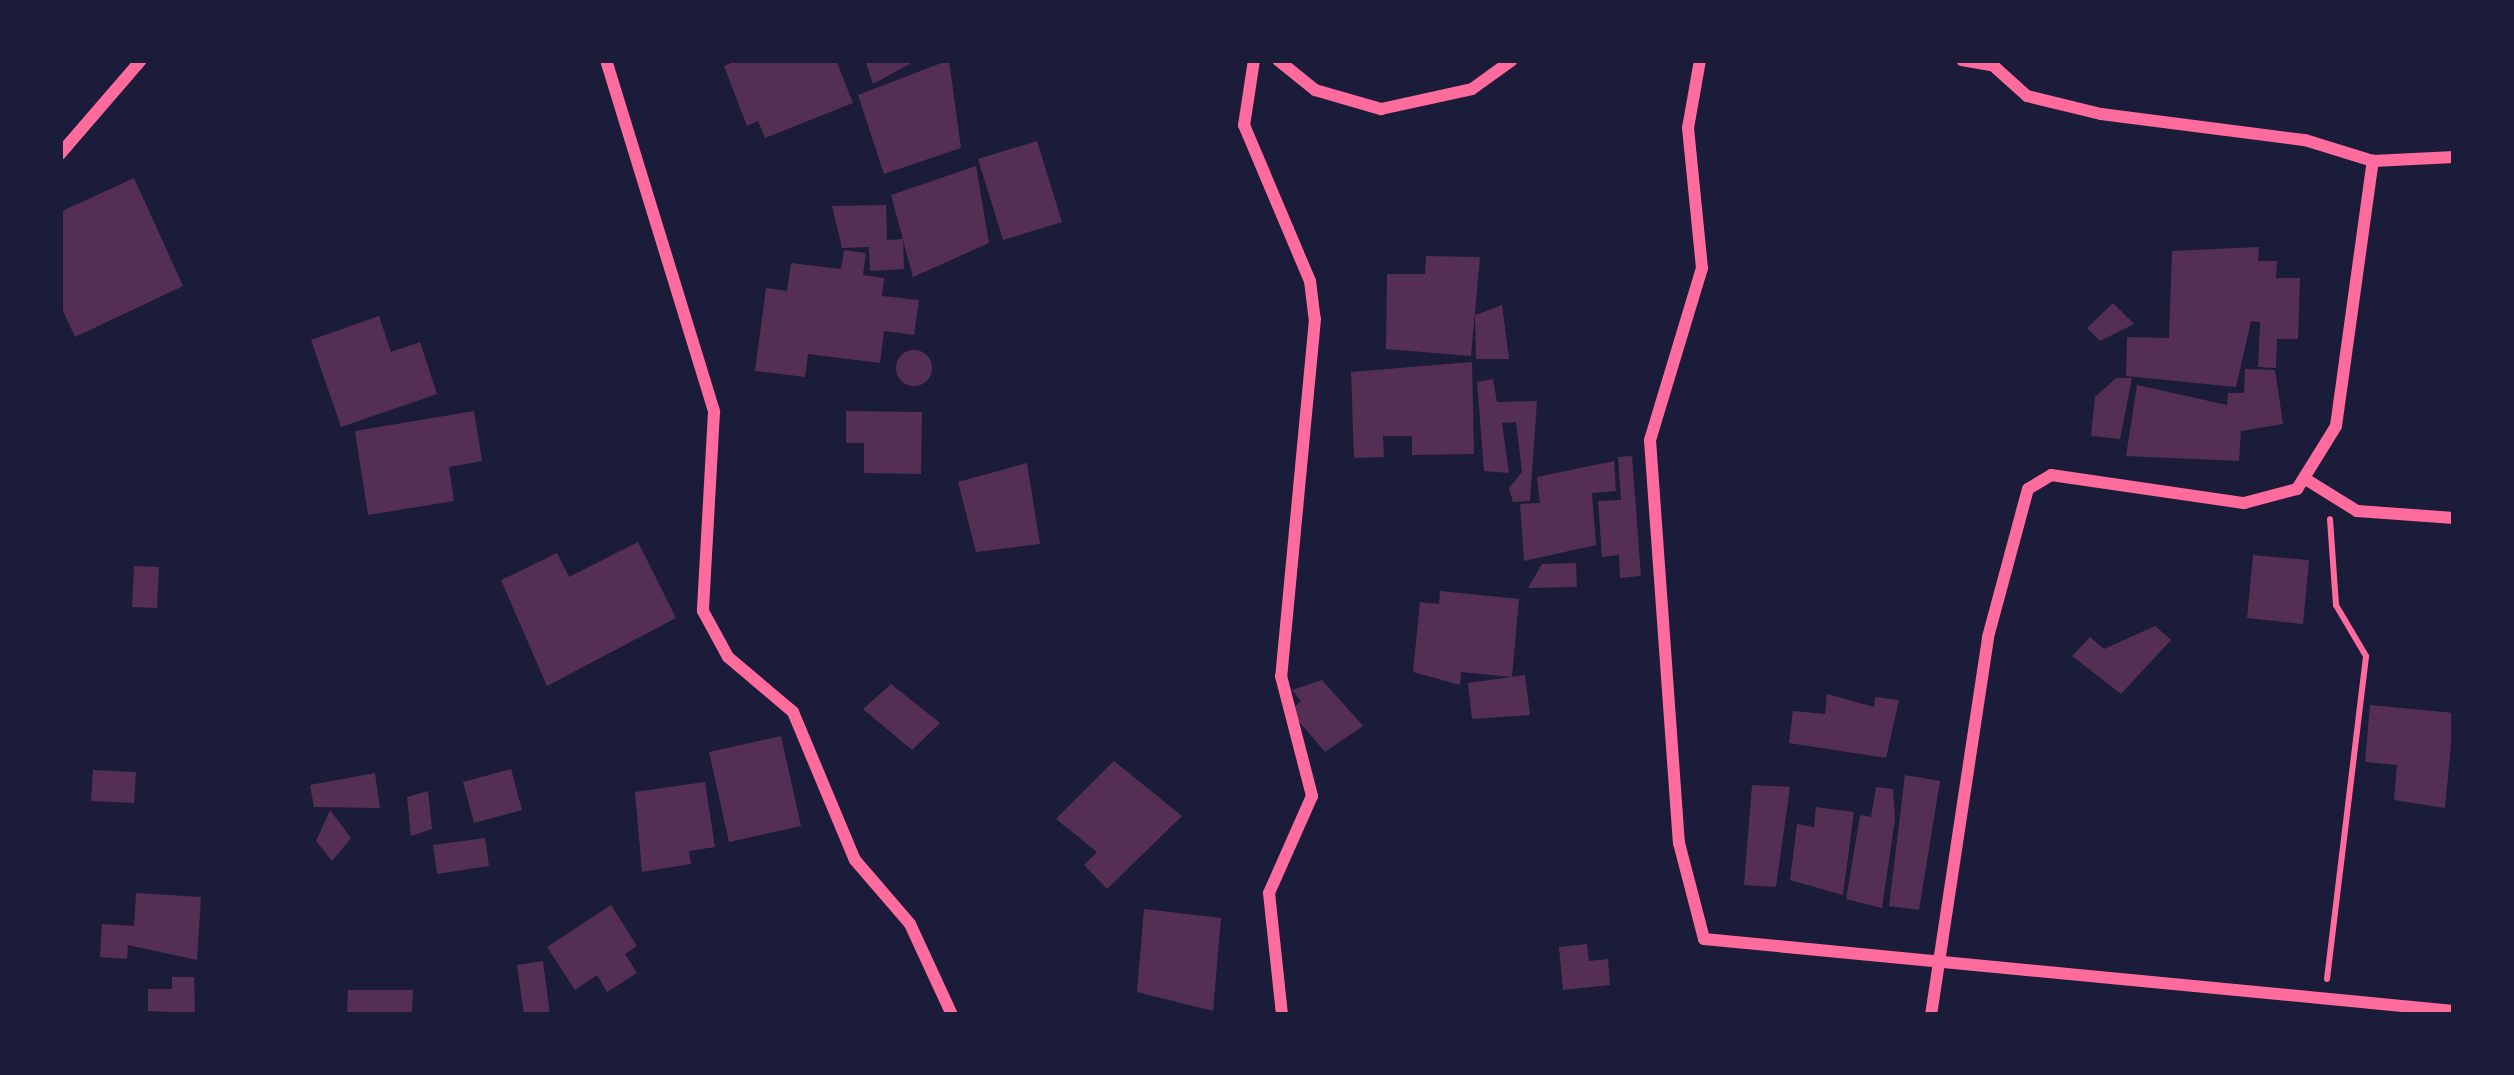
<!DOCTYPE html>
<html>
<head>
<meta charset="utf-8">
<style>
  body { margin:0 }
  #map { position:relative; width:2514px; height:1075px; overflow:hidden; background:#1b1b3a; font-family:"Exo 2",sans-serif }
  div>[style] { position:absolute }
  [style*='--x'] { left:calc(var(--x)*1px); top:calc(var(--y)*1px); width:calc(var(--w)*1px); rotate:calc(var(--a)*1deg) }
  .building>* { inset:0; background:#542f53 }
  .round { border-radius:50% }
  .path>* { height:6px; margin:-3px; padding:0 3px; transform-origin:3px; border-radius:3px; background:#ff6b9d }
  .minor>* { height:12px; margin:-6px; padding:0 6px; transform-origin:6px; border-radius:6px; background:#ff6b9d }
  span { translate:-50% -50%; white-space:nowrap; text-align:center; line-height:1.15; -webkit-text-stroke:10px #1b1b3a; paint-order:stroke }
  .frame { position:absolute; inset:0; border:63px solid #1b1b3a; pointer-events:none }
</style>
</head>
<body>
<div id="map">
  <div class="building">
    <i style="clip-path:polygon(738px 60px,836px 60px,853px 103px,765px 138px,758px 121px,747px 126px,724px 66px)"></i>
    <i style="clip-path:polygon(865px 60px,915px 60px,915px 61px,873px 84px)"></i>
    <i style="clip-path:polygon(949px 60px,961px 148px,884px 174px,858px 95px)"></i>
    <i style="clip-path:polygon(1037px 141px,1062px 222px,1003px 240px,978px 159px)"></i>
    <i style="clip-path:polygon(976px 166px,989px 243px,913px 277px,891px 195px)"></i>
    <i style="clip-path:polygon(134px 178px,183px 286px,75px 337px,60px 304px,60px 212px)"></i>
    <i style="clip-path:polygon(886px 205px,887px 240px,903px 239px,904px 269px,870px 271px,869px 247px,842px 248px,832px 206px)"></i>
    <i style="clip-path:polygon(2259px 247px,2258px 261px,2277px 261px,2276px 278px,2300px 278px,2298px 339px,2277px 339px,2276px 368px,2258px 367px,2260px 322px,2251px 321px,2236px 387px,2126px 376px,2127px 337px,2169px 338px,2172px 251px)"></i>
    <i style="clip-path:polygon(844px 250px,866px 253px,863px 275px,884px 278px,882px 296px,919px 300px,914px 335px,884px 331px,880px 363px,808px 354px,805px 377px,755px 371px,766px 288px,787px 291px,791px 263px,841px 269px)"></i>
    <i style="clip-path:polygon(1426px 256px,1480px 257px,1471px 356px,1386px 349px,1387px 274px,1425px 274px)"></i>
    <i style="clip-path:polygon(2113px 303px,2134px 324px,2100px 341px,2087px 328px)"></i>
    <i style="clip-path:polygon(1502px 305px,1509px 359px,1476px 359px,1475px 315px)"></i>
    <i style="clip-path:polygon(379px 316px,391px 352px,420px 342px,437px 394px,341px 427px,311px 340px)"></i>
    <i class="round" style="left:896px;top:350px;width:36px;height:36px"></i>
    <i style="clip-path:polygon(1472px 362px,1474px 454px,1412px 455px,1412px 436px,1383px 436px,1384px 457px,1354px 458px,1351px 372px)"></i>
    <i style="clip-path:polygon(2245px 369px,2275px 370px,2283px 424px,2241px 431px,2239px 461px,2126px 456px,2137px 385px,2227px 405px,2228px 393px,2244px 393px)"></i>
    <i style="clip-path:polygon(2116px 378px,2132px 378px,2120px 439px,2091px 436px,2095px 397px)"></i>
    <i style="clip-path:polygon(1493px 379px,1497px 402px,1537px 401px,1530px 501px,1513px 502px,1509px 488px,1522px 472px,1516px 422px,1502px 423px,1509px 473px,1484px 471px,1477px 382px)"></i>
    <i style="clip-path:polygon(474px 411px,482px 461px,449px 467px,454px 501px,368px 515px,355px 431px)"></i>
    <i style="clip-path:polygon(846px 411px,922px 412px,921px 474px,864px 473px,864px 443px,846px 443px)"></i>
    <i style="clip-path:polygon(1632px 456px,1641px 576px,1620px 578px,1619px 555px,1602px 557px,1598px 501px,1621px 500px,1618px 457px)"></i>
    <i style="clip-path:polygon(1614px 461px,1616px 491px,1592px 493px,1596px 545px,1524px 561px,1520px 504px,1540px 503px,1537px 477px)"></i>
    <i style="clip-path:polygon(1027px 463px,1040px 544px,976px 552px,958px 482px)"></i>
    <i style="clip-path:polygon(638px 542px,676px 618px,547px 686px,501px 580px,557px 553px,569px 577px)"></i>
    <i style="clip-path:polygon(2253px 555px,2309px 560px,2303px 624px,2247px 618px)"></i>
    <i style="clip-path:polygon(1576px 563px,1577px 587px,1528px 588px,1542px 564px)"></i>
    <i style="clip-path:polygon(134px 566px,159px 567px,157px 608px,132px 607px)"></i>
    <i style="clip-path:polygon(1440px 591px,1519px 599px,1512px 677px,1461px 672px,1460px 685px,1413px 672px,1420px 602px,1439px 604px)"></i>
    <i style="clip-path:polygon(2155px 626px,2171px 640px,2121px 694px,2072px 656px,2090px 637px,2104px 649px)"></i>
    <i style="clip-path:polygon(1525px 675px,1530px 715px,1472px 719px,1468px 683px)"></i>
    <i style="clip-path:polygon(1322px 680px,1363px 726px,1325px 752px,1290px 711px,1301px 701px,1292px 690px)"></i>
    <i style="clip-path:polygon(891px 684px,940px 723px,912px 750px,863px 709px)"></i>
    <i style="clip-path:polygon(1827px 694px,1874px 707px,1875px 697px,1899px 700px,1886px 758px,1789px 743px,1793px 711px,1825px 714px)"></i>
    <i style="clip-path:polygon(2370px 705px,2454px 713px,2445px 808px,2394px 800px,2397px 765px,2365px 762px)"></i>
    <i style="clip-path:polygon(781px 736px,801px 826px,729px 842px,709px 752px)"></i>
    <i style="clip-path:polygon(1114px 761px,1182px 816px,1107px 889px,1084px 865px,1097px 852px,1056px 819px)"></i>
    <i style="clip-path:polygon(511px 769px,522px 810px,474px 823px,463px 782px)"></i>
    <i style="clip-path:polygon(93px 770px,136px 772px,134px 803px,91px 801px)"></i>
    <i style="clip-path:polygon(375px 773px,380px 808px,314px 807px,310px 785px)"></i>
    <i style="clip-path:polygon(1905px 775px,1940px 781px,1919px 910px,1889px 906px)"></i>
    <i style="clip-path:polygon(705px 782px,715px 847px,689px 851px,691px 864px,642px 872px,635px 792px)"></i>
    <i style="clip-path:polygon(1752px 785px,1790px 787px,1776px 887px,1744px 885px)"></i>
    <i style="clip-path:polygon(1876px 787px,1893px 789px,1895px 819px,1882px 908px,1846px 899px,1860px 815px,1871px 817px)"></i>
    <i style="clip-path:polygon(428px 791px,432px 829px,411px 836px,407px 797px)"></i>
    <i style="clip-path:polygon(1816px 807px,1854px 812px,1843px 895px,1790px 880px,1797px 824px,1814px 827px)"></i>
    <i style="clip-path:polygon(330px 810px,351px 838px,332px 861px,316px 841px)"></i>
    <i style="clip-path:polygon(485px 838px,489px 866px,437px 874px,433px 845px)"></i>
    <i style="clip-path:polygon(136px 893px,201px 897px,197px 960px,128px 945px,127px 959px,100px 957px,102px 924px,134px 926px)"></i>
    <i style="clip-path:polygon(611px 905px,637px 946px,625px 954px,637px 973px,607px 992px,597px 975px,575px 990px,547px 947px)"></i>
    <i style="clip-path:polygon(1144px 909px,1221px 918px,1213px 1011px,1137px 992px)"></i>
    <i style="clip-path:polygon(1587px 944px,1589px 961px,1608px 959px,1610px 985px,1563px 990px,1559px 947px)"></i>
    <i style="clip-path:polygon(543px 961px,550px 1015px,524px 1015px,517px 965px)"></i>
    <i style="clip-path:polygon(172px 977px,194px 977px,195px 1013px,148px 1011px,148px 989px,172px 989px)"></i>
    <i style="clip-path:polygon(348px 990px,413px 990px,412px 1015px,347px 1015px)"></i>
  </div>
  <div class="path">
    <i style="--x:2327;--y:979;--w:325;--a:-83.1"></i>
    <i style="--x:2366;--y:656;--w:59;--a:-120.5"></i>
    <i style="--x:2336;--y:605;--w:86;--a:-94"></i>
  </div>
  <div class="minor">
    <i style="--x:606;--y:60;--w:368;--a:72.9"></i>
    <i style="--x:714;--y:412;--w:199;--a:93.2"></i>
    <i style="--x:703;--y:611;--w:52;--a:61.5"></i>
    <i style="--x:728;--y:657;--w:85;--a:40.2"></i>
    <i style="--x:793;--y:712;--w:160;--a:67.3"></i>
    <i style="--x:855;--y:860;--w:84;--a:49.3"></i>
    <i style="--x:910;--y:924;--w:100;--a:65.2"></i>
    <i style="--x:1254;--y:60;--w:66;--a:98.7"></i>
    <i style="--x:1244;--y:125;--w:169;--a:67.1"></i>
    <i style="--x:1310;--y:281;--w:38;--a:83"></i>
    <i style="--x:1315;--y:319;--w:359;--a:95.4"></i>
    <i style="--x:1281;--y:676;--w:124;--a:75.5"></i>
    <i style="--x:1312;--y:796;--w:106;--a:113.9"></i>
    <i style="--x:1269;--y:893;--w:123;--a:83.9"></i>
    <i style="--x:1278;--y:60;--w:48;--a:39"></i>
    <i style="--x:1315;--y:90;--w:69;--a:16.1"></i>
    <i style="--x:1381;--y:109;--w:93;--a:-12.4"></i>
    <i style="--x:1472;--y:89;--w:49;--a:-35.9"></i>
    <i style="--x:1700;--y:60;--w:69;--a:100"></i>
    <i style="--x:1688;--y:128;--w:141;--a:84.3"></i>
    <i style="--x:1702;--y:268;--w:180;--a:106.8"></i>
    <i style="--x:1650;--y:440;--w:404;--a:85.9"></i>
    <i style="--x:1679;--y:843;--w:99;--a:75.4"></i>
    <i style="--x:1704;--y:939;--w:753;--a:5.48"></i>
    <i style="--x:1962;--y:60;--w:29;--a:10"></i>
    <i style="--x:1987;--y:60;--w:54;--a:42"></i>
    <i style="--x:2027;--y:96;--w:76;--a:13.7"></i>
    <i style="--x:2101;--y:114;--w:206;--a:7.3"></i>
    <i style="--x:2305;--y:140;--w:71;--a:17.2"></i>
    <i style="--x:2373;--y:161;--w:81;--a:-2.8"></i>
    <i style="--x:60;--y:154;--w:124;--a:-49.2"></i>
    <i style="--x:2307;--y:480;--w:59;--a:31.8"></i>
    <i style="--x:2357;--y:511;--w:97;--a:4.1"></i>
    <i style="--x:1931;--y:1015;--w:382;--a:-81.4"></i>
    <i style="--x:1988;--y:637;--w:153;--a:-74.9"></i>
    <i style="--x:2028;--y:489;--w:27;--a:-31"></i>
    <i style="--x:2051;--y:475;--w:195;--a:8.3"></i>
    <i style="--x:2244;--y:503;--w:55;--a:-14.8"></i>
    <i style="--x:2297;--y:489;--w:74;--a:-58.2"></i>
    <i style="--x:2336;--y:426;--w:268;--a:-82.1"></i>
  </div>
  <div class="frame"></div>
</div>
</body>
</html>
